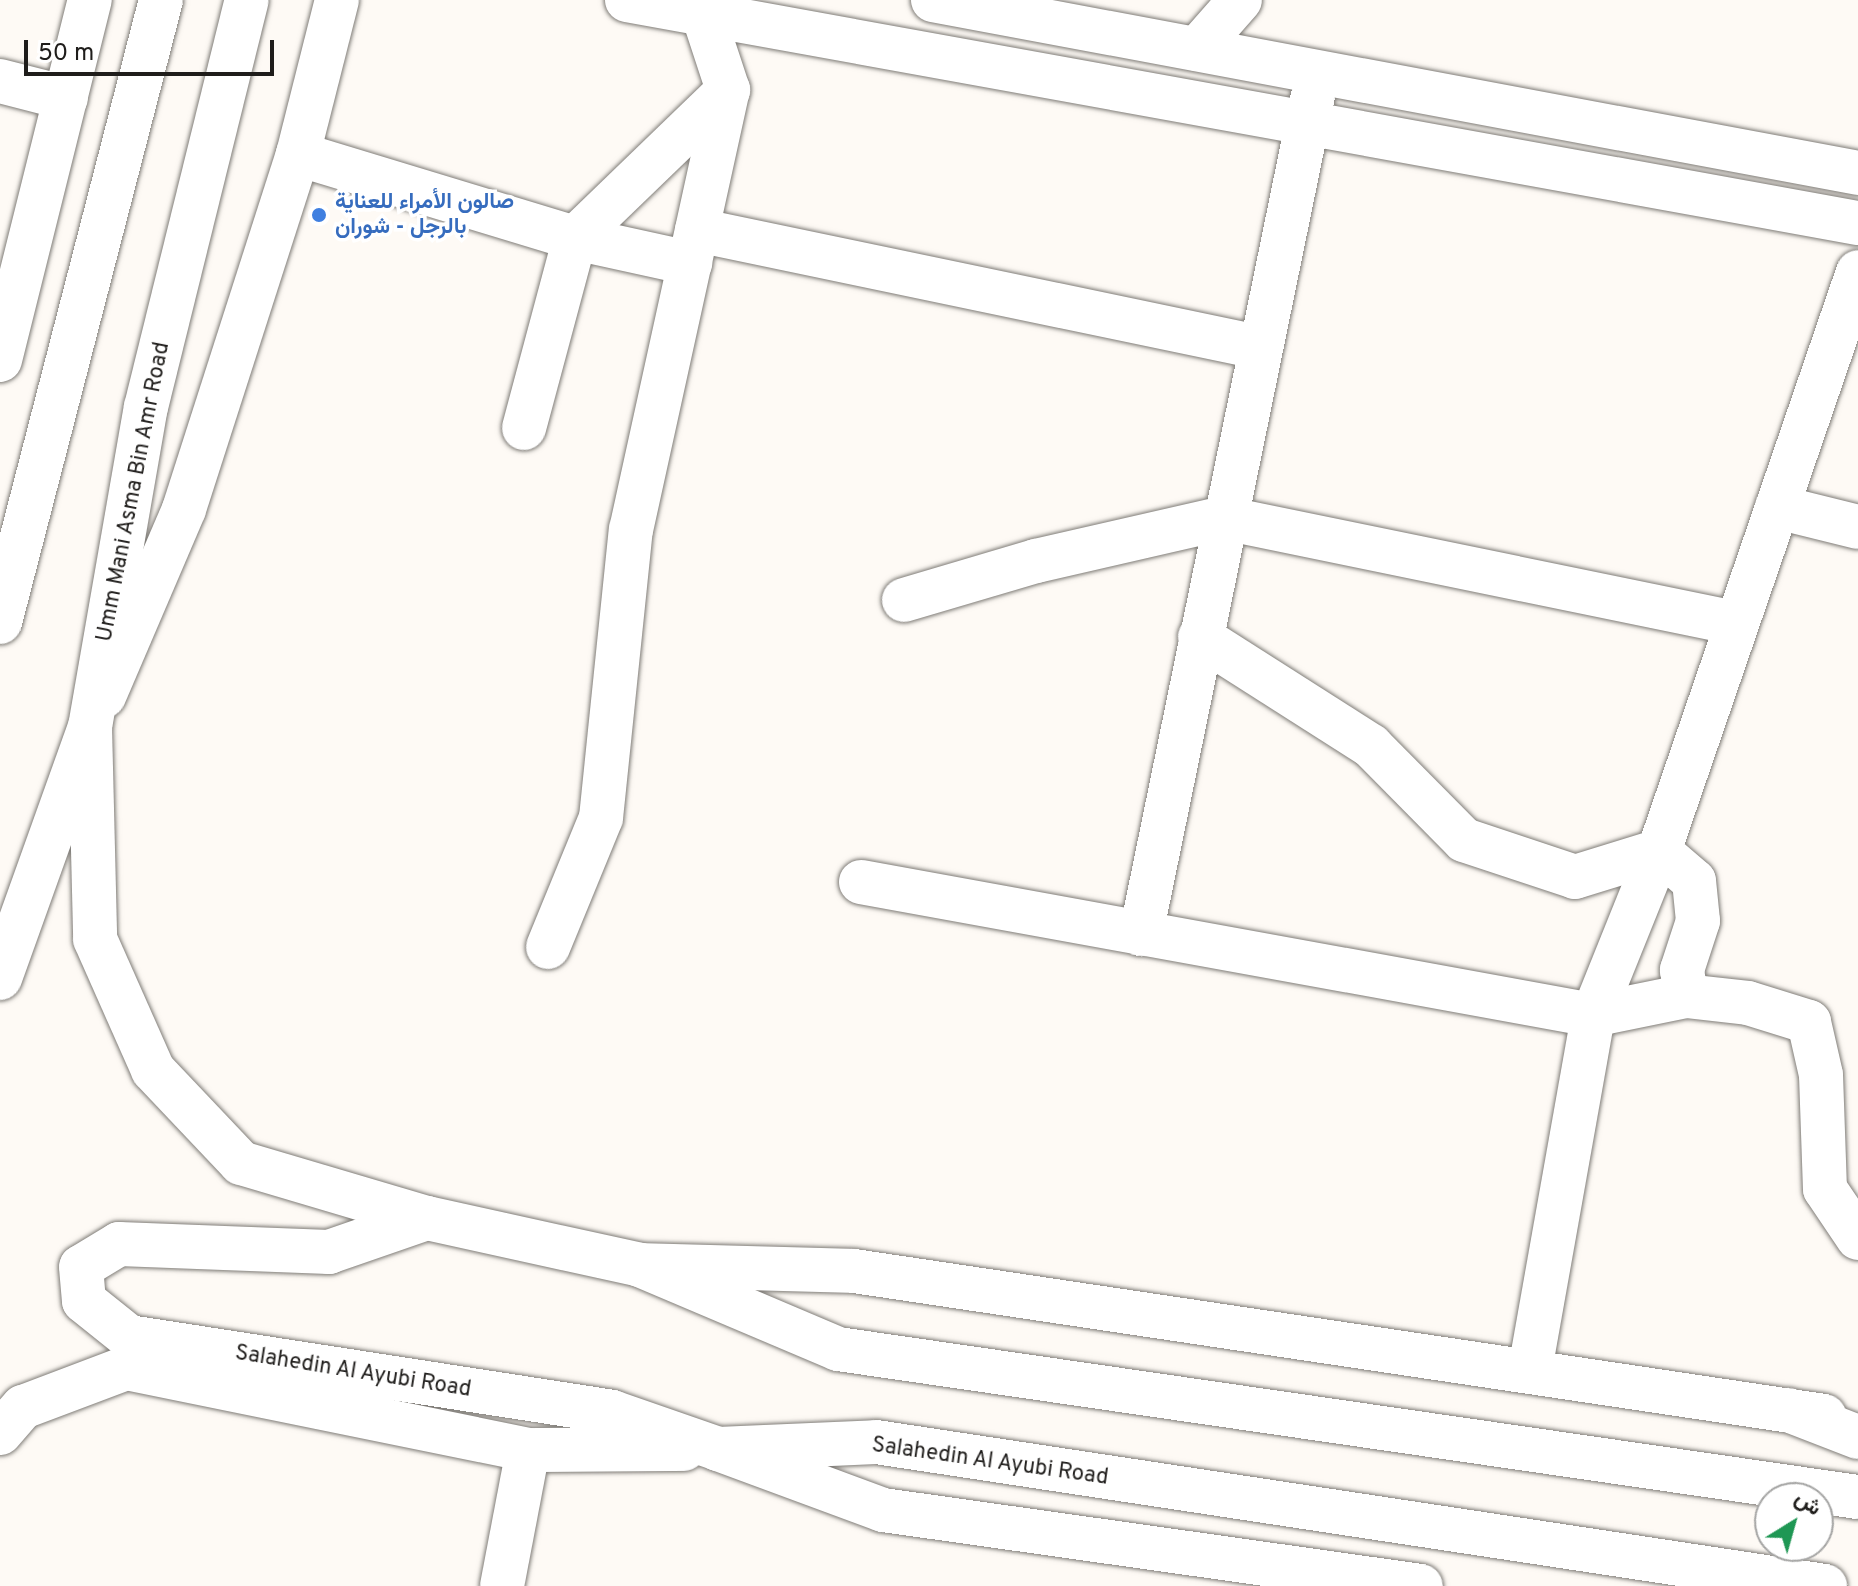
<!DOCTYPE html>
<html>
<head>
<meta charset="utf-8">
<style>
  body { margin:0 }
  #map { position:relative; width:1858px; height:1586px; overflow:hidden; background:#fefaf5; font-family:Overpass,Vazirmatn,sans-serif }
  div>[style] { position:absolute }
  [style*='--x'] { left:calc(var(--x)*1px); top:calc(var(--y)*1px); width:calc(var(--w)*1px); rotate:calc(var(--a)*1deg) }
  .roads { filter:drop-shadow(0 0 2px #7f7c77) drop-shadow(0 0 2px #7f7c77) }
  .minor>* { height:44px; margin:-22px; padding:0 22px; transform-origin:22px; border-radius:22px; background:#fff }
  .major>* { height:44px; margin:-22px; padding:0 22px; transform-origin:22px; border-radius:22px; background:#fff }
  .dots>* { width:22px; height:22px; translate:-50% -50%; box-sizing:border-box; border:4px solid #fff; border-radius:50% }
  span { translate:-50% -50%; white-space:nowrap; text-align:center; line-height:1.15; -webkit-text-stroke:7px #fff; paint-order:stroke }
  .shop-label { font-size:22px; color:#366cbe; font-weight:700 }
  .left { translate:0 -50%; text-align:left }
  .street-label { font-size:22px; color:#1f1d1b }
  .north { position:absolute; left:1754px; top:1482px; width:80px; height:80px; box-sizing:border-box; background:#fff; border:2px solid #a5a5a4; border-radius:50%; rotate:37deg; font-size:22px; font-weight:700; line-height:32px; text-align:center; color:#1f1d1b }
  .north::after { content:''; display:block; margin:auto; width:28px; height:36px; background:#1f9754; clip-path:polygon(50% 0,100% 100%,50% 72%,0 100%) }
  .scale { position:absolute; left:24px; top:40px; width:250px; height:36px; box-sizing:border-box; border:4px solid #1f1d1b; border-top:0; padding-left:10px; font-size:24px; line-height:28px; white-space:nowrap; color:#1f1d1b; -webkit-text-stroke:6px #fff; paint-order:stroke }
</style>
</head>
<body>
<div id="map">
  <div class="roads">
    <div class="minor">
      <i style="--x:627;--y:0;--w:1251;--a:10.27"></i>
      <i style="--x:933;--y:0;--w:941;--a:10.59"></i>
      <i style="--x:1197;--y:49;--w:65;--a:-48.7"></i>
      <i style="--x:0;--y:81;--w:68;--a:14.4"></i>
      <i style="--x:298;--y:154;--w:289;--a:16.9"></i>
      <i style="--x:575;--y:238;--w:118;--a:12.3"></i>
      <i style="--x:697;--y:230;--w:573;--a:11.78"></i>
      <i style="--x:0;--y:360;--w:371;--a:-76"></i>
      <i style="--x:524;--y:428;--w:197;--a:-75"></i>
      <i style="--x:575;--y:238;--w:213;--a:-44"></i>
      <i style="--x:1777;--y:507;--w:83;--a:13.9"></i>
      <i style="--x:904;--y:600;--w:138;--a:-16.5"></i>
      <i style="--x:1036;--y:561;--w:193;--a:-12.9"></i>
      <i style="--x:1224;--y:518;--w:522;--a:11.61"></i>
      <i style="--x:1200;--y:637;--w:203;--a:32.5"></i>
      <i style="--x:1371;--y:746;--w:132;--a:45.3"></i>
      <i style="--x:1464;--y:840;--w:117;--a:18.4"></i>
      <i style="--x:1575;--y:877;--w:88;--a:-17.2"></i>
      <i style="--x:1659;--y:851;--w:46;--a:40.6"></i>
      <i style="--x:1694;--y:881;--w:40;--a:84.3"></i>
      <i style="--x:1698;--y:921;--w:52;--a:108.1"></i>
      <i style="--x:1682;--y:970;--w:26;--a:81"></i>
      <i style="--x:1686;--y:996;--w:62;--a:6.4"></i>
      <i style="--x:1748;--y:1003;--w:64;--a:17.3"></i>
      <i style="--x:1809;--y:1022;--w:54;--a:77.2"></i>
      <i style="--x:1821;--y:1075;--w:114;--a:88"></i>
      <i style="--x:1825;--y:1189;--w:59;--a:56"></i>
      <i style="--x:104;--y:696;--w:203;--a:-66.8"></i>
      <i style="--x:184;--y:509;--w:373;--a:-72.2"></i>
      <i style="--x:298;--y:154;--w:159;--a:-75.8"></i>
      <i style="--x:861;--y:882;--w:744;--a:10.3"></i>
      <i style="--x:1593;--y:1015;--w:95;--a:-11.5"></i>
      <i style="--x:1141;--y:934;--w:856;--a:-78.41"></i>
      <i style="--x:548;--y:947;--w:139;--a:-67.7"></i>
      <i style="--x:601;--y:818;--w:290;--a:-84.1"></i>
      <i style="--x:631;--y:530;--w:451;--a:-77.6"></i>
      <i style="--x:728;--y:90;--w:80;--a:-108.2"></i>
      <i style="--x:640;--y:1265;--w:214;--a:1.6"></i>
      <i style="--x:854;--y:1271;--w:981;--a:8.5"></i>
      <i style="--x:1530;--y:1370;--w:361;--a:-79.9"></i>
      <i style="--x:1593;--y:1015;--w:177;--a:-68.1"></i>
      <i style="--x:1659;--y:851;--w:612;--a:-71.03"></i>
      <i style="--x:718;--y:1449;--w:176;--a:20.3"></i>
      <i style="--x:883;--y:1510;--w:543;--a:8.04"></i>
      <i style="--x:502;--y:1586;--w:138;--a:-79.2"></i>
    </div>
    <div class="major">
      <i style="--x:0;--y:622;--w:642;--a:-75.49"></i>
      <i style="--x:90;--y:727;--w:212;--a:88.6"></i>
      <i style="--x:95;--y:939;--w:143;--a:66.1"></i>
      <i style="--x:153;--y:1070;--w:128;--a:46.6"></i>
      <i style="--x:241;--y:1163;--w:194;--a:16.5"></i>
      <i style="--x:427;--y:1218;--w:218;--a:12.4"></i>
      <i style="--x:640;--y:1265;--w:215;--a:23"></i>
      <i style="--x:838;--y:1349;--w:1031;--a:8.26"></i>
      <i style="--x:0;--y:978;--w:267;--a:-70.3"></i>
      <i style="--x:90;--y:727;--w:325;--a:-80.1"></i>
      <i style="--x:146;--y:407;--w:419;--a:-76.1"></i>
      <i style="--x:427;--y:1218;--w:104;--a:160.9"></i>
      <i style="--x:329;--y:1252;--w:210;--a:-177.8"></i>
      <i style="--x:119;--y:1244;--w:44;--a:148.8"></i>
      <i style="--x:81;--y:1267;--w:34;--a:85"></i>
      <i style="--x:84;--y:1301;--w:58;--a:38.7"></i>
      <i style="--x:129;--y:1337;--w:489;--a:8.8"></i>
      <i style="--x:612;--y:1412;--w:112;--a:19.2"></i>
      <i style="--x:718;--y:1449;--w:158;--a:-2.5"></i>
      <i style="--x:876;--y:1442;--w:960;--a:8.63"></i>
      <i style="--x:1788;--y:1410;--w:75;--a:21.1"></i>
      <i style="--x:0;--y:1433;--w:35;--a:-49"></i>
      <i style="--x:23;--y:1407;--w:110;--a:-20.7"></i>
      <i style="--x:126;--y:1368;--w:410;--a:11.5"></i>
      <i style="--x:528;--y:1450;--w:156;--a:-0.4"></i>
    </div>
  </div>
  <div class="dots">
    <i style="left:319px;top:215px;background:#3f7fe0"></i>
  </div>
  <div class="shop-label">
    <span class="left" style="left:335px;top:215px">صالون الأمراء للعناية<br>بالرجل - شوران</span>
  </div>
  <div class="street-label">
    <span style="left:134px;top:492px;rotate:-79deg">Umm Mani Asma Bin Amr Road</span>
    <span style="left:353px;top:1372px;rotate:9deg">Salahedin Al Ayubi Road</span>
    <span style="left:990px;top:1462px;rotate:8deg">Salahedin Al Ayubi Road</span>
  </div>
  <div class="north">ش</div>
  <div class="scale">50 m</div>
</div>
</body>
</html>
